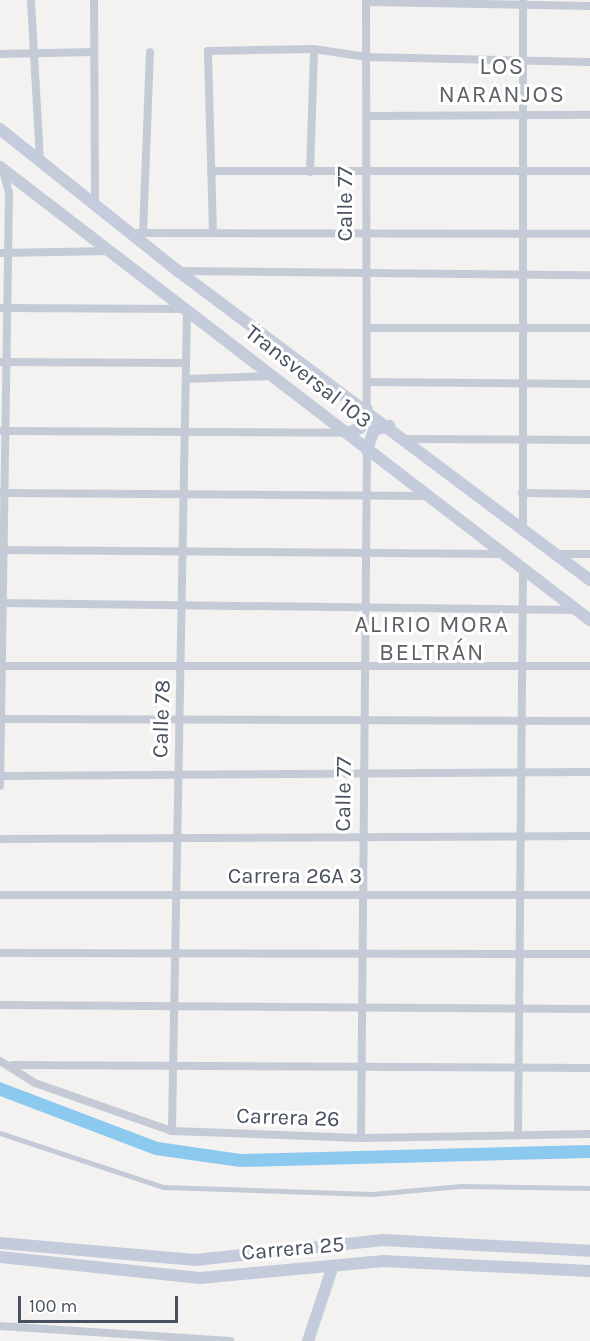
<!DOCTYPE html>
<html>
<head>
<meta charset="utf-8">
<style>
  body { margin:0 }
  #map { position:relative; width:590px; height:1341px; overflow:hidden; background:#f4f2f1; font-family:Karla,sans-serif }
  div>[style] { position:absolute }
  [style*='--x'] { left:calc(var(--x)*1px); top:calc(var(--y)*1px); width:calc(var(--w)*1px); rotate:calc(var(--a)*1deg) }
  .water>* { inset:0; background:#8cc9ef }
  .lane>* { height:4.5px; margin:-2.25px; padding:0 2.25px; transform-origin:2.25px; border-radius:2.25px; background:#c5cbd6 }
  .street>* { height:8px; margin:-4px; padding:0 4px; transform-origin:4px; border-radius:4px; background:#c5cbd6 }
  .secondary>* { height:12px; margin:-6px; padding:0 6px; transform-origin:6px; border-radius:6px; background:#c4cbda }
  span { translate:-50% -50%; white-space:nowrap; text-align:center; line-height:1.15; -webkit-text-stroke:6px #fff; paint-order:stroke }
  .street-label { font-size:22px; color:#485160 }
  .neighbourhood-label { font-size:24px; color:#5d6067; letter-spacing:1.5px }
  .scale { position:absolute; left:18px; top:1296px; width:160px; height:27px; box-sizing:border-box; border:3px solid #485160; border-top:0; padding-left:8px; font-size:18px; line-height:21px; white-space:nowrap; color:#485160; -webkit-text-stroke:4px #fff; paint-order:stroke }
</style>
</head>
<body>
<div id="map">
  <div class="water">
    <i style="clip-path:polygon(0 1082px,158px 1142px,241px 1154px,590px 1145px,590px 1158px,240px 1167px,155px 1155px,0 1096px)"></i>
  </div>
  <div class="lane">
    <i style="--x:0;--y:1133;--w:172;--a:18.3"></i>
    <i style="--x:163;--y:1187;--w:209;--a:1.9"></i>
    <i style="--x:372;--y:1194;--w:89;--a:-5.1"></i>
    <i style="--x:461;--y:1186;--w:129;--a:0.9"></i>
  </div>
  <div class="street">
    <i style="--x:31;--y:0;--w:160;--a:86.8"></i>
    <i style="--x:94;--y:0;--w:203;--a:89.7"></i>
    <i style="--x:366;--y:0;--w:409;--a:89.9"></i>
    <i style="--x:523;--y:0;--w:528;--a:90"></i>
    <i style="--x:366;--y:2;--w:224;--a:1"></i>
    <i style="--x:0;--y:54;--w:94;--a:-1.2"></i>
    <i style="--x:367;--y:116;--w:223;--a:-0.3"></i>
    <i style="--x:211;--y:171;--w:379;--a:0"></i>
    <i style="--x:310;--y:172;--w:123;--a:-88.1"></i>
    <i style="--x:135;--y:233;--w:455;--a:0.1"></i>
    <i style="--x:143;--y:233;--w:181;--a:-87.8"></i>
    <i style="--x:213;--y:233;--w:182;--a:-91.6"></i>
    <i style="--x:208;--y:51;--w:106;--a:-1.1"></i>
    <i style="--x:314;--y:49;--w:53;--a:8.7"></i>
    <i style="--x:366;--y:57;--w:224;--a:1.3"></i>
    <i style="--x:0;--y:253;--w:111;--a:-1"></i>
    <i style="--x:179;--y:271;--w:411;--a:0.6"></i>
    <i style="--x:0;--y:308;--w:187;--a:0.3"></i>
    <i style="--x:187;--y:309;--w:822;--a:91.05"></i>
    <i style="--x:368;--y:328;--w:222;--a:0"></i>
    <i style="--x:0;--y:362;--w:186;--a:0.3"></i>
    <i style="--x:186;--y:379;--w:86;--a:-2"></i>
    <i style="--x:368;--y:382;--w:222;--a:0.5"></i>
    <i style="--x:2;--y:431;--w:344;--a:0.3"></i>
    <i style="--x:406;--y:439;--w:184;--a:0.3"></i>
    <i style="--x:0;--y:493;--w:426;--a:0.4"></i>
    <i style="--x:522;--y:493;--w:68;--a:0.8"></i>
    <i style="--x:0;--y:550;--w:505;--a:0.45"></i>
    <i style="--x:557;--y:554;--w:33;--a:0"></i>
    <i style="--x:0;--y:603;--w:576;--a:0.7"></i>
    <i style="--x:0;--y:666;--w:590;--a:0"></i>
    <i style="--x:0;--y:719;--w:590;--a:0.19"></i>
    <i style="--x:0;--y:776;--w:590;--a:-0.39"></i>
    <i style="--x:0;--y:786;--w:593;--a:-89.13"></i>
    <i style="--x:9;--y:193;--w:24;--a:-105"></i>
    <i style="--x:0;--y:839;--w:590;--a:-0.29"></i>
    <i style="--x:0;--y:895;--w:590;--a:0"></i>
    <i style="--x:0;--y:953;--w:590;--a:0.1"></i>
    <i style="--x:0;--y:1005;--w:590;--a:0.39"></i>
    <i style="--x:0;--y:1061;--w:41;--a:32.2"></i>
    <i style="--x:35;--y:1083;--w:145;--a:19.3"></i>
    <i style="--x:172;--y:1131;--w:189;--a:2.1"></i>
    <i style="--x:361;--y:1138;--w:229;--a:-1"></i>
    <i style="--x:12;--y:1065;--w:578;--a:0.3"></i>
    <i style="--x:518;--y:1134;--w:566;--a:-89.49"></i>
    <i style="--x:361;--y:1138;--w:688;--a:-89.5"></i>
    <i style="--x:0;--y:1326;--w:231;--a:3.7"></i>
  </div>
  <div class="secondary">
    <i style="--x:0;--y:129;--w:228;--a:38.6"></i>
    <i style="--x:178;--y:271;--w:515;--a:36.87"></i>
    <i style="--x:0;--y:167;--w:744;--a:37.52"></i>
    <i style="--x:347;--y:433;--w:14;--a:-21"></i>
    <i style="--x:360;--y:428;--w:20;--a:-70"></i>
    <i style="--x:367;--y:450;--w:21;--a:-71"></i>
    <i style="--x:374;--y:430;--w:16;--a:-15"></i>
    <i style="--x:0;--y:1243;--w:196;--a:5"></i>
    <i style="--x:195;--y:1260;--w:189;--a:-6.1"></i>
    <i style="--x:383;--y:1240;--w:207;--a:3"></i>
    <i style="--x:0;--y:1257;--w:201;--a:6"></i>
    <i style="--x:200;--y:1278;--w:184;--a:-5.3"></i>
    <i style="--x:383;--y:1261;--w:207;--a:2.8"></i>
    <i style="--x:308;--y:1341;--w:79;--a:-71.6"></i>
  </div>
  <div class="street-label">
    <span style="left:346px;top:204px;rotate:-90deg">Calle 77</span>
    <span style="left:308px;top:377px;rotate:38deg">Transversal 103</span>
    <span style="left:162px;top:719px;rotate:-88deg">Calle 78</span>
    <span style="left:344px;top:794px;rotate:-89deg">Calle 77</span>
    <span style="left:295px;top:877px">Carrera 26A 3</span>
    <span style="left:288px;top:1118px;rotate:2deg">Carrera 26</span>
    <span style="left:293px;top:1249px;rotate:-5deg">Carrera 25</span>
  </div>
  <div class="neighbourhood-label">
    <span style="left:502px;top:81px">LOS<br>NARANJOS</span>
    <span style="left:432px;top:639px">ALIRIO MORA<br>BELTRÁN</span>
  </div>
  <div class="scale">100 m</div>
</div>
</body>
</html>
